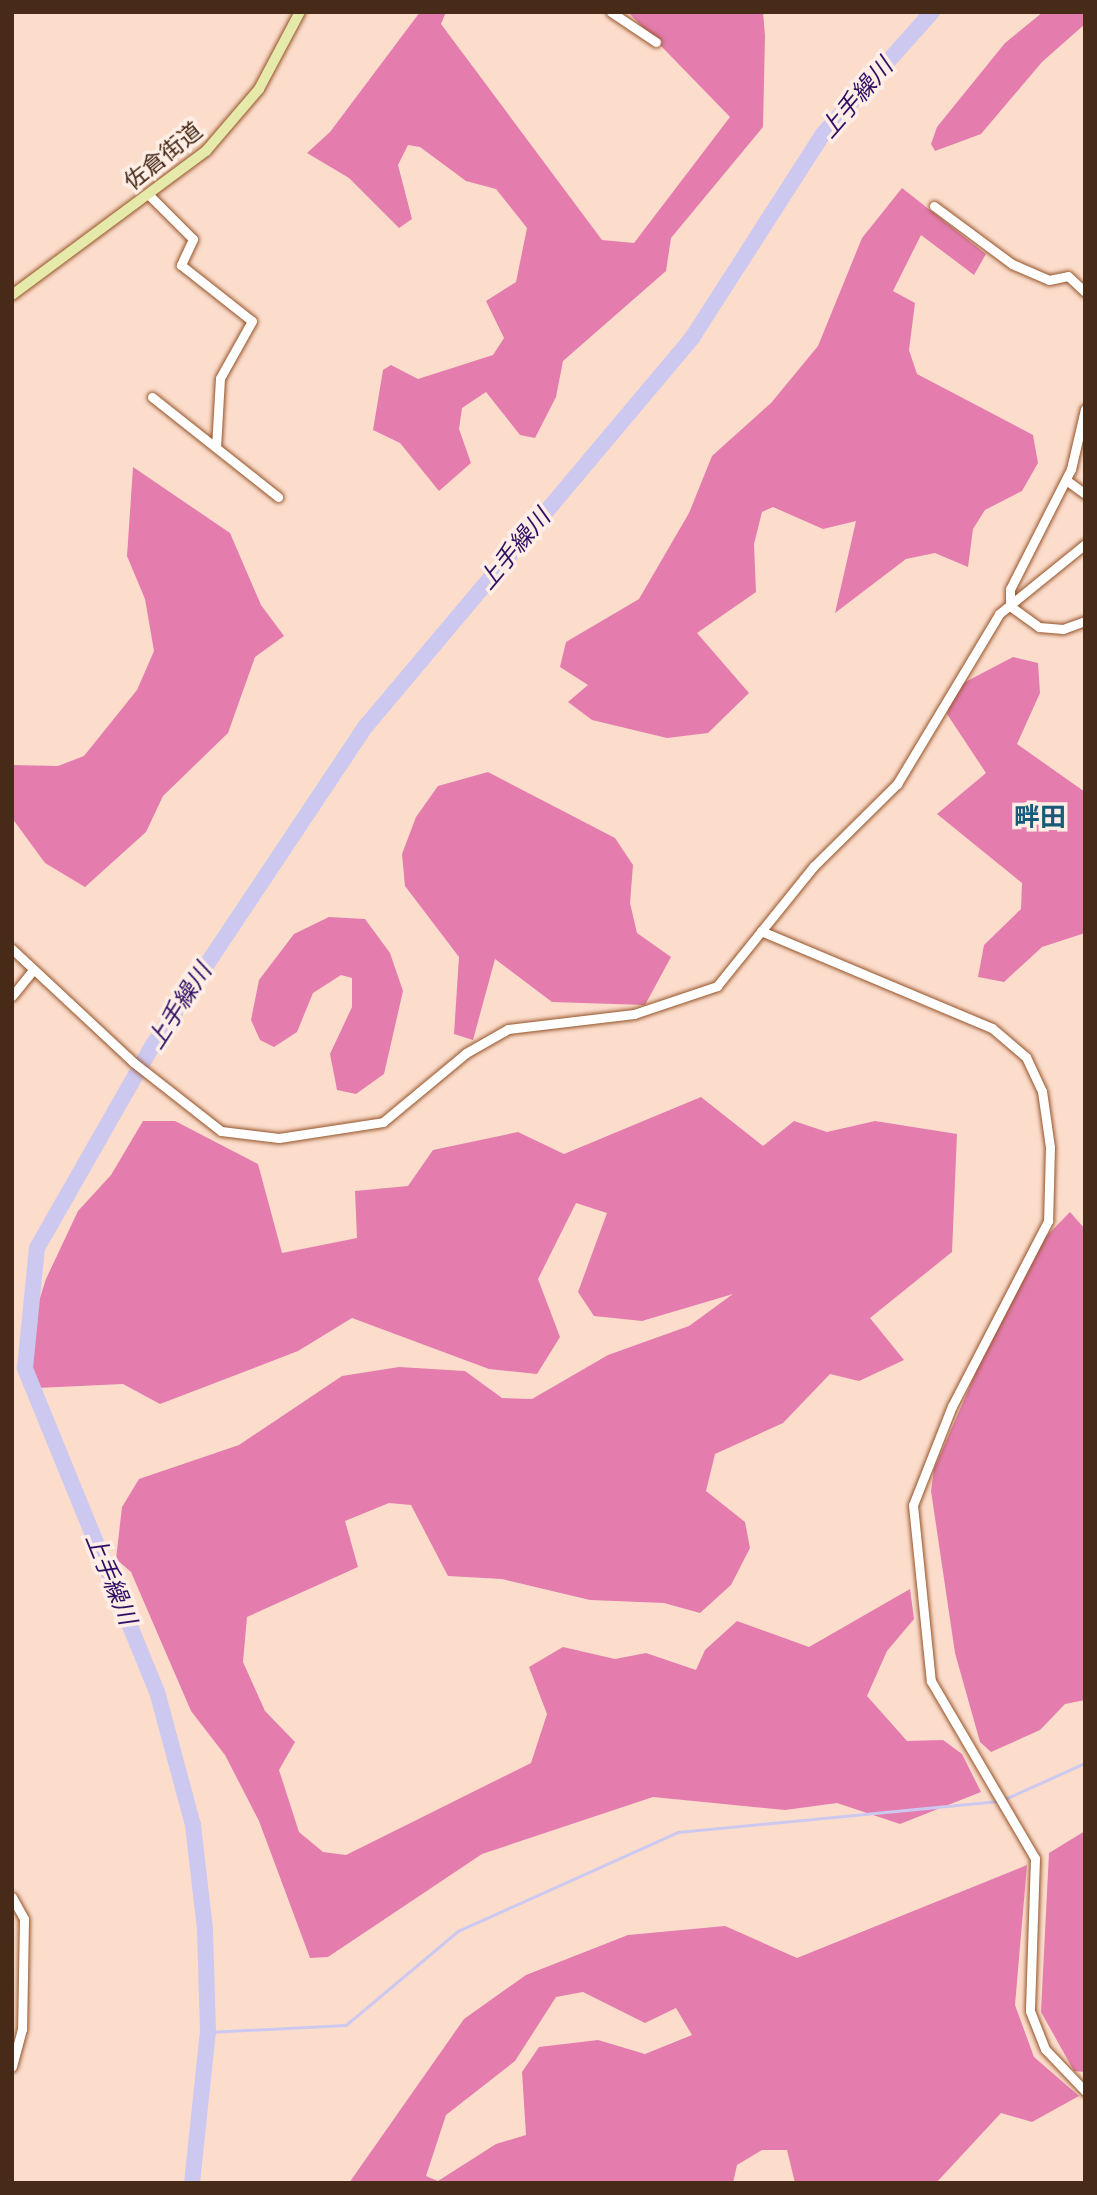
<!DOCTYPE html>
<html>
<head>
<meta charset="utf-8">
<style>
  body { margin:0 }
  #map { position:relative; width:1097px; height:2195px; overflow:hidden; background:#fcddcc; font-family:"Zilla Slab","Noto Sans JP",serif }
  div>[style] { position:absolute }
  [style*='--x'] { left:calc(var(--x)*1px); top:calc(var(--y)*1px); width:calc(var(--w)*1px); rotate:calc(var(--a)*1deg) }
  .forest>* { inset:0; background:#e47dae }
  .stream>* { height:2.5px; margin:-1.25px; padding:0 1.25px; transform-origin:1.25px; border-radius:1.25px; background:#cdc8f0 }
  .river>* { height:16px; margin:-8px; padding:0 8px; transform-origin:8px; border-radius:8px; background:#cdc8f0 }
  .roads { filter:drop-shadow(0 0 2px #955328) drop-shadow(0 0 2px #955328) }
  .minor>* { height:9px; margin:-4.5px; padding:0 4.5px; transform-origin:4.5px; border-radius:4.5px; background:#fff }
  .major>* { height:10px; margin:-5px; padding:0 5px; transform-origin:5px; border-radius:5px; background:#e5e9a9 }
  span { translate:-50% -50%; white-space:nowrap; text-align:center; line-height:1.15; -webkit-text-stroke:7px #feeee5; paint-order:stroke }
  .street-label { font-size:23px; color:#472a18 }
  .water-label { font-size:24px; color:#2e1065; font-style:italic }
  .quarter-label { font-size:26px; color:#175b78; font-weight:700 }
  .frame { position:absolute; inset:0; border:14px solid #472a18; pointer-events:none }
</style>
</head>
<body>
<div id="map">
  <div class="forest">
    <i style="clip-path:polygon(420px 12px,446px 12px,441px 24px,602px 240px,634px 243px,730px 117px,628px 12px,763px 12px,765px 36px,763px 127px,671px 238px,666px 271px,563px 361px,556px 397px,535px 438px,520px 435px,486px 392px,462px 408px,459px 429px,471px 463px,439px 491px,400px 443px,373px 430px,383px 370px,391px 365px,418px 379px,493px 355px,504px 338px,486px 301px,516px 282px,527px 228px,496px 189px,466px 181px,420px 147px,408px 145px,398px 165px,412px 219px,399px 228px,349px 178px,307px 153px,330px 132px)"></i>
    <i style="clip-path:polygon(1043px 12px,1085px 12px,1085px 24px,1042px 62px,981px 134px,935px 151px,931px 144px,937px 127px,1005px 43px)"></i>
    <i style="clip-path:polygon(902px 188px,986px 254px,974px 275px,921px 235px,893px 291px,915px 303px,909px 350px,917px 374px,1033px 435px,1038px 463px,1022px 491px,985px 510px,973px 529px,968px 567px,935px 553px,906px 559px,835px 613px,856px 521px,823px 529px,773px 507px,762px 512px,754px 544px,756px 592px,697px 633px,749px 693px,708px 733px,667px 738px,592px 720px,568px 702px,588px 685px,560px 667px,566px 642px,639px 599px,689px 513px,712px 456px,771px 403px,818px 346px,862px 238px)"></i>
    <i style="clip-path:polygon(133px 467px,230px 533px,261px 605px,284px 636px,255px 657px,228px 733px,163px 796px,146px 832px,85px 887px,45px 863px,12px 818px,12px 765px,58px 766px,84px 756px,137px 690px,154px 651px,145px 599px,127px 556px)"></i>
    <i style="clip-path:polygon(1013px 657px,1038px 663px,1040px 693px,1017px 744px,1085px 792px,1085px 933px,1042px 947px,1004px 982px,978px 977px,984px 945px,1021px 909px,1022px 883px,937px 814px,986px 773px,947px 714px,952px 689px)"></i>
    <i style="clip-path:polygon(488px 772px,615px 838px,633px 865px,630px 903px,637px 933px,671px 957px,645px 1005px,552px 1002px,495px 959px,473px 1040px,454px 1034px,459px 957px,405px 886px,402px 854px,416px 817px,438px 786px)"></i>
    <i style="clip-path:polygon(329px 917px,365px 919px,390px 953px,403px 991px,384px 1074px,356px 1094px,337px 1090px,330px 1054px,352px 1007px,352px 978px,341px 975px,313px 993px,297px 1032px,274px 1047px,260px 1040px,251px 1020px,259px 980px,294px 934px)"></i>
    <i style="clip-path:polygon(701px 1097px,763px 1146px,794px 1121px,827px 1132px,875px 1121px,957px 1134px,952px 1252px,870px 1318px,904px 1360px,859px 1381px,830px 1374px,783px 1423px,715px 1454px,706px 1491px,745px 1522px,750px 1548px,731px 1585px,700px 1613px,664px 1603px,590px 1600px,502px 1579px,448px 1576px,411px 1505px,389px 1503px,345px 1521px,358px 1567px,247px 1617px,243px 1662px,265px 1711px,295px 1742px,279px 1770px,299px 1832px,323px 1852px,346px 1855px,531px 1763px,547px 1714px,529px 1667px,563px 1647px,615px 1659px,646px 1653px,696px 1670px,705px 1650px,737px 1621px,809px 1647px,910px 1589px,914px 1619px,887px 1651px,867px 1696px,907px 1741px,943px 1740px,962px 1754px,981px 1792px,900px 1824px,837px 1803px,785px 1810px,653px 1797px,482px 1854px,328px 1957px,310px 1958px,259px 1821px,225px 1755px,191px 1711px,131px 1572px,116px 1559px,122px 1507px,139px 1479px,239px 1445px,342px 1376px,399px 1367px,465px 1371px,502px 1398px,532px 1399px,608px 1355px,689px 1326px,733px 1294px,642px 1321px,594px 1316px,578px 1292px,607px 1213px,576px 1203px,538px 1279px,560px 1337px,537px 1374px,489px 1369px,352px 1318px,298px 1351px,160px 1404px,123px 1384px,37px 1388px,26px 1342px,46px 1279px,78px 1211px,111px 1175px,143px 1121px,175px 1121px,258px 1164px,282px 1253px,357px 1238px,355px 1191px,408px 1186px,433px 1150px,518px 1132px,564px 1154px)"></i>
    <i style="clip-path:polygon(1070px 1212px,1085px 1229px,1085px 1700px,1065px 1704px,1040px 1730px,991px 1752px,980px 1742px,955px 1653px,931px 1491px,934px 1469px,1026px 1257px)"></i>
    <i style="clip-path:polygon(1085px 1831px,1085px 2072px,1074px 2071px,1041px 2012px,1049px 1853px)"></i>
    <i style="clip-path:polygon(evenodd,1027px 1865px,1015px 2005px,1034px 2057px,1079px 2096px,1032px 2122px,1001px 2113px,936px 2183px,795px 2183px,787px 2150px,762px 2150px,737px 2165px,733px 2183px,349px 2183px,464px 2019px,526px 1975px,628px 1935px,725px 1926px,797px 1958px,1027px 1865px,583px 1992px,645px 2023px,676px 2008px,692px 2035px,645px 2054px,598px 2040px,539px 2047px,522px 2072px,526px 2135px,496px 2144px,438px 2181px,426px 2176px,446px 2115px,515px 2061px,556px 1997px,583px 1992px)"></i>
  </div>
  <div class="stream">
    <i style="--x:1005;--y:1799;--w:88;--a:-24.2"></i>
    <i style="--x:208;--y:2032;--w:138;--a:-2.9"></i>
    <i style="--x:346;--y:2025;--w:146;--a:-40"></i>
    <i style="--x:458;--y:1931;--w:241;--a:-24.2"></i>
    <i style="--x:678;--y:1832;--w:322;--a:-5.5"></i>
  </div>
  <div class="river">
    <i style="--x:192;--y:2183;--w:152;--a:-84"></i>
    <i style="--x:208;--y:2032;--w:103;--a:-91.7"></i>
    <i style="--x:205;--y:1929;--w:105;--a:-96.6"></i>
    <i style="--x:193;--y:1825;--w:138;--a:-105.1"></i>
    <i style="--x:157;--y:1692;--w:350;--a:-112.2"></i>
    <i style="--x:25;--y:1368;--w:121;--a:-84.3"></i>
    <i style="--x:37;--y:1248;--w:234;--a:-60.3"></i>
    <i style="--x:153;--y:1045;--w:384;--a:-56.3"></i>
    <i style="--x:366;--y:726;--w:507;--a:-49.96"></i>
    <i style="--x:692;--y:338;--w:242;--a:-57.3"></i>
    <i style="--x:823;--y:134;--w:164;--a:-48.2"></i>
  </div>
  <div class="roads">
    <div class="minor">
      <i style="--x:611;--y:12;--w:54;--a:33.7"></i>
      <i style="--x:149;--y:195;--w:62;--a:45"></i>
      <i style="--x:193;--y:239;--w:29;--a:115"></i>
      <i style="--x:181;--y:265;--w:90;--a:38.3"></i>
      <i style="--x:252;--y:321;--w:65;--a:119.3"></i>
      <i style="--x:220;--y:378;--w:69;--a:93.3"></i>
      <i style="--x:934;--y:206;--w:97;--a:36.6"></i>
      <i style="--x:1012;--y:264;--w:40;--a:23.4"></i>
      <i style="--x:1049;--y:280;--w:19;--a:-12"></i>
      <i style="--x:1068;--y:276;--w:23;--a:43"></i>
      <i style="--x:152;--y:397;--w:161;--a:38.4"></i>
      <i style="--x:1085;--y:409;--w:62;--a:103.1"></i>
      <i style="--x:1071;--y:469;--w:135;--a:116.9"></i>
      <i style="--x:1010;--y:589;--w:17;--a:90"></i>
      <i style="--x:1010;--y:606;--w:36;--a:36"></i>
      <i style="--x:1039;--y:627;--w:24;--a:5"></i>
      <i style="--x:1063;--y:629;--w:23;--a:-20"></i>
      <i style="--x:1066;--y:480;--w:24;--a:36"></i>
      <i style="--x:761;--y:931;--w:251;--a:22.8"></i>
      <i style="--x:992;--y:1028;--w:45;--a:40.5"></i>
      <i style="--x:1026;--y:1057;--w:38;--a:65"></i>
      <i style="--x:1042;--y:1091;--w:57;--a:81.9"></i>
      <i style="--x:1050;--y:1147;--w:74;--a:91.5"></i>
      <i style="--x:1048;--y:1221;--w:208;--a:117.4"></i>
      <i style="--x:952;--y:1406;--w:106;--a:111.5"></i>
      <i style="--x:913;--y:1505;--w:177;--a:84.2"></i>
      <i style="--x:931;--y:1681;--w:205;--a:59.6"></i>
      <i style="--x:1035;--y:1858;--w:153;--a:91.9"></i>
      <i style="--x:1030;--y:2011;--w:41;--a:68.5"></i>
      <i style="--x:1045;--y:2049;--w:58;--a:46.4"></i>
      <i style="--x:12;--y:949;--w:166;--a:43"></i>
      <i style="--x:133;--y:1062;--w:112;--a:38.1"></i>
      <i style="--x:221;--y:1131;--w:58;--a:6.9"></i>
      <i style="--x:279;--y:1138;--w:105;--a:-8.7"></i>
      <i style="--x:383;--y:1122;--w:108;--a:-39.7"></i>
      <i style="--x:466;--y:1053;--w:48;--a:-29.7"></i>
      <i style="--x:508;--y:1029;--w:127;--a:-6.8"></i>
      <i style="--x:634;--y:1014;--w:88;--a:-18.6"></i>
      <i style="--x:717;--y:986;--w:154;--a:-51.1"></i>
      <i style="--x:814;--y:866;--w:117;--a:-44.7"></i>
      <i style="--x:897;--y:784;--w:198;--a:-59"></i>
      <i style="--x:999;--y:614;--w:111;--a:-39.1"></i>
      <i style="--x:12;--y:996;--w:32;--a:-51"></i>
      <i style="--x:12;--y:1897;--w:25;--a:61"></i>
      <i style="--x:24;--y:1919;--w:110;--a:91"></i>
      <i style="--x:22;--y:2029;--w:39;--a:105"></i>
    </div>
    <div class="major">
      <i style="--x:12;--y:295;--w:242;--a:-36.6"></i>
      <i style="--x:206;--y:151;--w:82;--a:-49.5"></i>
      <i style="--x:259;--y:89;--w:87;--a:-62"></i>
    </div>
  </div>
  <div class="street-label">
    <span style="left:163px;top:156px;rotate:-39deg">佐倉街道</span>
  </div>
  <div class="water-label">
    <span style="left:856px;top:98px;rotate:-49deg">上手繰川</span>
    <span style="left:514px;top:549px;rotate:-50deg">上手繰川</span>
    <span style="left:179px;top:1006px;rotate:-57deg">上手繰川</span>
    <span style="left:111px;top:1579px;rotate:68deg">上手繰川</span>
  </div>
  <div class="quarter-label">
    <span style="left:1040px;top:818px">畔田</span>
  </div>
  <div class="frame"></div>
</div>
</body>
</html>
